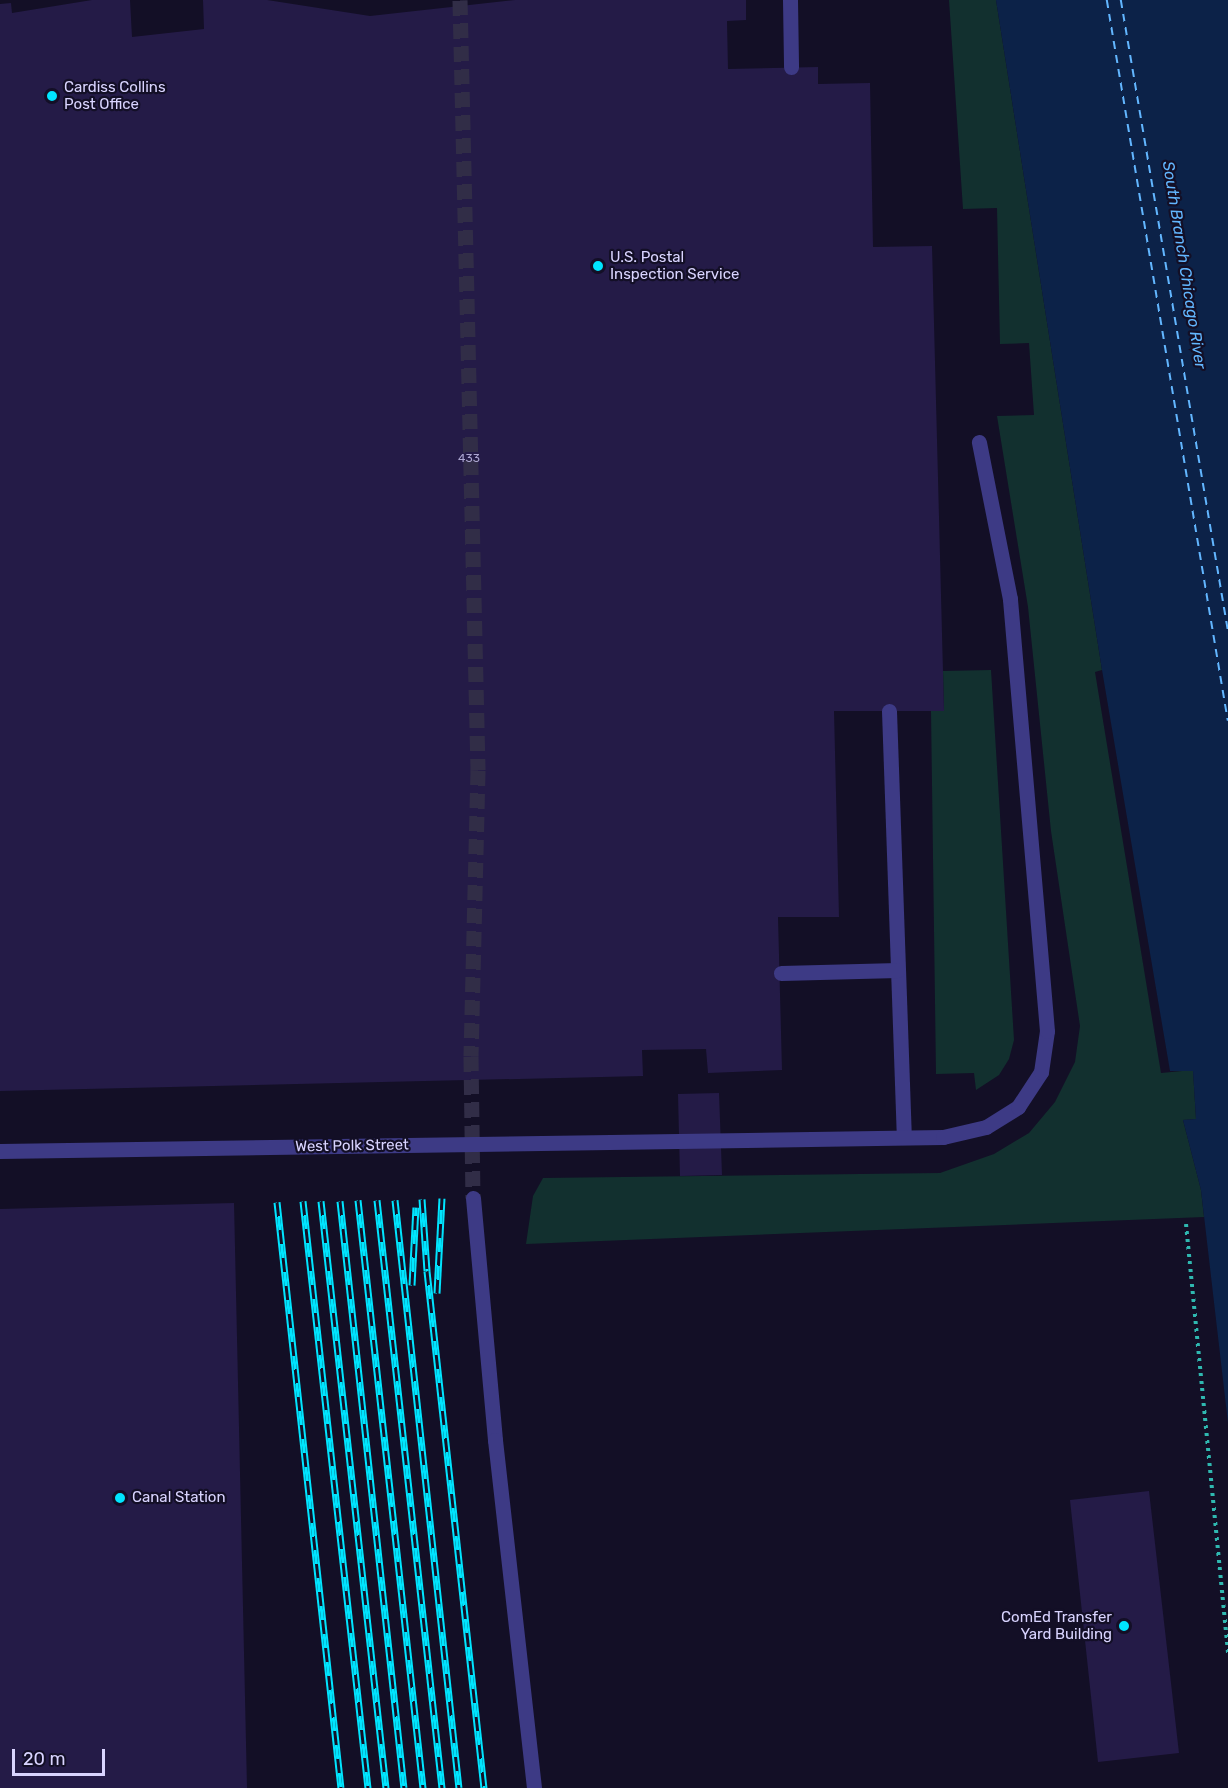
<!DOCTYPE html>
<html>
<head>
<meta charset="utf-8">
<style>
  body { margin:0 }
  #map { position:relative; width:1228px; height:1788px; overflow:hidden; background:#130f26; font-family:Rubik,sans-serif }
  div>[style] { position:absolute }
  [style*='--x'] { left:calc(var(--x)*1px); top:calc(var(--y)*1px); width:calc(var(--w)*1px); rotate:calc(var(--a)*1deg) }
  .green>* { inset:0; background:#12302f }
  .water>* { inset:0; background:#0c2248 }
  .ferry>* { height:1.5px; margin-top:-0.75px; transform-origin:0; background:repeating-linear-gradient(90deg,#62b6ff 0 8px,transparent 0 14px) }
  .building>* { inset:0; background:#241b47 }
  .minor-tunnel>* { height:15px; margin-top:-7.5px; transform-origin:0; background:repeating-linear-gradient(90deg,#312d47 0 15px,transparent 0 23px) }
  .path>* { height:4px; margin-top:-2px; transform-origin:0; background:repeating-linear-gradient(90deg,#2fb8b0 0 3px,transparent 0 7.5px) }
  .minor>* { height:15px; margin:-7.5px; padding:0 7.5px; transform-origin:7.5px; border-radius:7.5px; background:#3d3a85 }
  .rail>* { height:7px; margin-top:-3.5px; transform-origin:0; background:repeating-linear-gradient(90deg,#130f26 0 14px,#00e5ff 0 28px); box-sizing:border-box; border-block:2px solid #00e5ff }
  .dots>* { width:16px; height:16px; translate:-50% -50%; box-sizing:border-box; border:3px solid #130f26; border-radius:50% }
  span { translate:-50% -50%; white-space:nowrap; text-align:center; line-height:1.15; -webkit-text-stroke:4.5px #130f26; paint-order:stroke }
  .number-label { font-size:12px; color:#aca6d1 }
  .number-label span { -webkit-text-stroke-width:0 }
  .poi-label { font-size:15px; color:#d9d4ff }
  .left { translate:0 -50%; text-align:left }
  .right { translate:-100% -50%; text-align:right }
  .street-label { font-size:15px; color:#d9d4ff }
  .water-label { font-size:16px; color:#62b6ff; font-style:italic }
  .scale { position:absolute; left:12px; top:1749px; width:93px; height:27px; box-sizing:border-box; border:3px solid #d9d4ff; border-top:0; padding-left:8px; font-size:18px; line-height:21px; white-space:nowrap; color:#d9d4ff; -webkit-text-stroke:4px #130f26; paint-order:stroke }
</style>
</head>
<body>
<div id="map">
  <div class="green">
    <i style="clip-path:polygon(949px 0,996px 0,1102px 670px,1095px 672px,1161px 1073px,1193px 1070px,1196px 1119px,1183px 1120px,1201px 1190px,1204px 1217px,526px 1244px,533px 1196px,543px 1178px,940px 1173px,994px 1154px,1029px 1133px,1055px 1102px,1075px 1062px,1080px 1026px,1051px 831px,1028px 607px,997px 416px,1034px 415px,1029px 343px,1000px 344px,997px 208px,963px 209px)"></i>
    <i style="clip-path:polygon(991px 670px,1014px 1040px,1009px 1059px,999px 1075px,976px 1090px,974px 1073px,936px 1074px,931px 711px,944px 710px,943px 671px)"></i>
  </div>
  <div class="water">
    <i style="clip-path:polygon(996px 0,1228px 0,1228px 1423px,1201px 1190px,1183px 1120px,1196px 1119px,1193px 1071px,1170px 1071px,1102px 670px)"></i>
  </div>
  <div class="ferry">
    <i style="--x:1107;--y:0;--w:731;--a:80.47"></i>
    <i style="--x:1121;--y:0;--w:639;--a:80.36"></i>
  </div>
  <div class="building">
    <i style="clip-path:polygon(92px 0,130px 0,132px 37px,204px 29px,203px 0,267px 0,370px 16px,515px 0,746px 0,746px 20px,727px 21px,728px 69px,818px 67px,818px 84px,870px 83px,873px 247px,932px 246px,944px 711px,834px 711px,839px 917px,778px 917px,782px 1070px,708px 1073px,706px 1049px,642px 1050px,643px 1076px,0 1091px,0 4px,11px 3px,12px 13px)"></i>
    <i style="clip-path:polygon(719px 1093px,722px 1175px,680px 1176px,678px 1094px)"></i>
    <i style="clip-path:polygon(234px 1203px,247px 1788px,0 1788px,0 1209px)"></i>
    <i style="clip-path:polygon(1149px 1491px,1179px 1753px,1098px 1762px,1070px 1500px)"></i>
  </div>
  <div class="minor-tunnel">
    <i style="--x:460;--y:0;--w:770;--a:88.66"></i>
    <i style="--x:478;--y:770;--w:286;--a:91.4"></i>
    <i style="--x:471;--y:1056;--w:142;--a:89.2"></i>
  </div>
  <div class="path">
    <i style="--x:1186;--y:1224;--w:433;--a:84.4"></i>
  </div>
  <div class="minor">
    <i style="--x:790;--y:0;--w:67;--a:89.1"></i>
    <i style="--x:889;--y:711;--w:426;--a:88"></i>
    <i style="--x:781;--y:973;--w:117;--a:-1.5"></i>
    <i style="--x:0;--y:1151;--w:943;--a:-0.85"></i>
    <i style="--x:943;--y:1137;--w:44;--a:-13.1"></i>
    <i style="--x:986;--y:1127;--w:38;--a:-32"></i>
    <i style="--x:1018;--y:1107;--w:42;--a:-56.7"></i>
    <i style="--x:1041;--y:1072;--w:41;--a:-81.7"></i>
    <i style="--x:1047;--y:1031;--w:434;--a:-94.9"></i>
    <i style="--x:1010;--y:599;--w:160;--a:-101.2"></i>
    <i style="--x:473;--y:1198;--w:243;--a:84.8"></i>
    <i style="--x:495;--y:1440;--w:350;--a:83.6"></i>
  </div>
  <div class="rail">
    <i style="--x:422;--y:1199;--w:72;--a:86"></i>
    <i style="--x:427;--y:1271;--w:520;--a:83.71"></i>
    <i style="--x:358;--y:1200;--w:592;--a:83.69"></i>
    <i style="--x:377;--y:1200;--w:592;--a:83.69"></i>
    <i style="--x:395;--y:1200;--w:591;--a:83.79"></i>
    <i style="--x:303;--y:1201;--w:591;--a:83.68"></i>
    <i style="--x:321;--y:1201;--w:591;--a:83.68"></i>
    <i style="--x:340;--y:1201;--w:590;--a:83.78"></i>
    <i style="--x:277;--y:1202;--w:589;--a:83.77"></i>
    <i style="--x:412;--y:1285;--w:78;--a:-87.1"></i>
    <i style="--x:437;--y:1293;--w:95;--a:-87"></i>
  </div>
  <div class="dots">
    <i style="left:52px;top:96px;background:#00e5ff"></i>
    <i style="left:598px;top:266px;background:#00e5ff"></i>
    <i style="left:120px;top:1498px;background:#00e5ff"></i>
    <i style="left:1124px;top:1626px;background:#00e5ff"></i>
  </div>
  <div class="number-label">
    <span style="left:469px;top:459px">433</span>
  </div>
  <div class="poi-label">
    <span class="left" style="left:64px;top:96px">Cardiss Collins<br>Post Office</span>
    <span class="left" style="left:610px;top:266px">U.S. Postal<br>Inspection Service</span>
    <span class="left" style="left:132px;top:1498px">Canal Station</span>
    <span class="right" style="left:1112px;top:1626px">ComEd Transfer<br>Yard Building</span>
  </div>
  <div class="street-label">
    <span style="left:352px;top:1146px;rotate:-1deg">West Polk Street</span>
  </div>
  <div class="water-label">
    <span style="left:1184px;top:265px;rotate:81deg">South Branch Chicago River</span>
  </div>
  <div class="scale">20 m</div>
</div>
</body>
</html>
